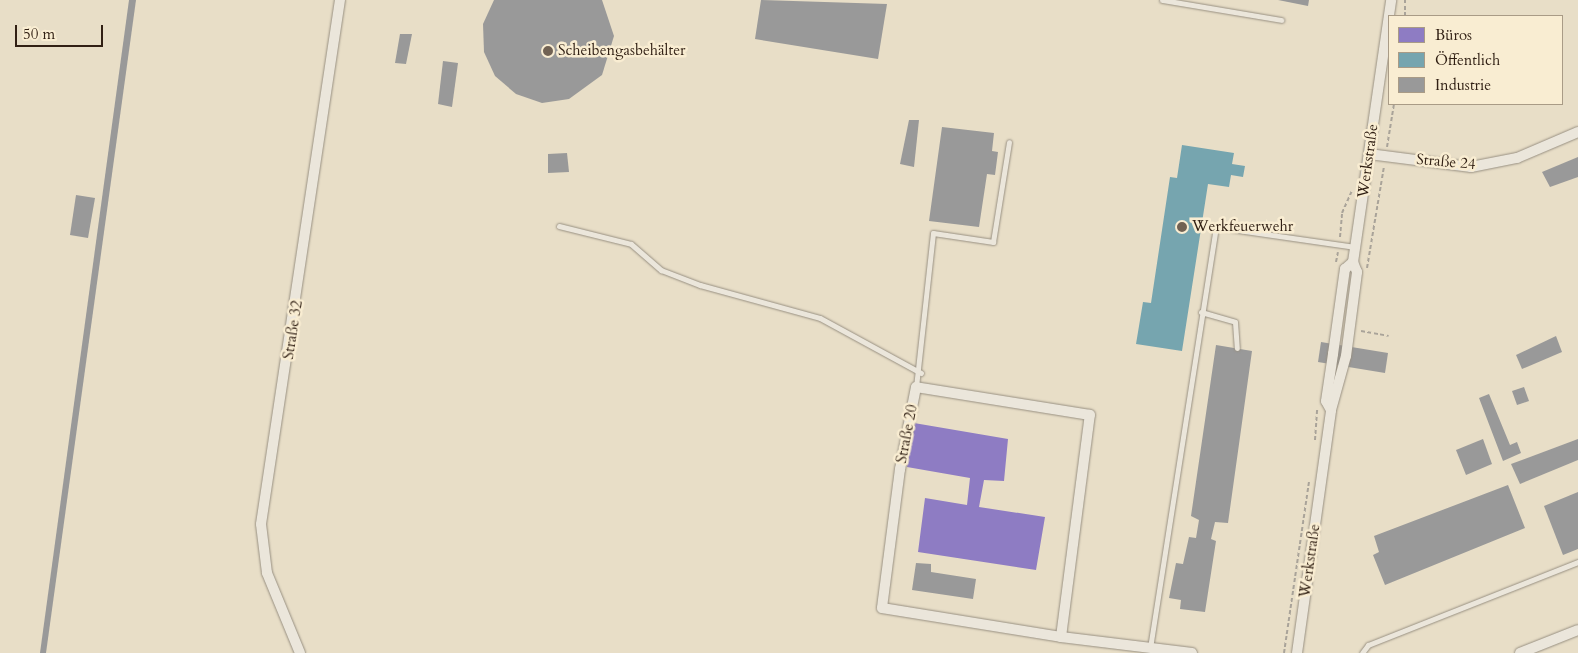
<!DOCTYPE html>
<html>
<head>
<meta charset="utf-8">
<style>
  body { margin:0 }
  #map { position:relative; width:1578px; height:653px; overflow:hidden; background:#e8dec7; font-family:Cardo,serif }
  div>[style] { position:absolute }
  [style*='--x'] { left:calc(var(--x)*1px); top:calc(var(--y)*1px); width:calc(var(--w)*1px); rotate:calc(var(--a)*1deg) }
  .offices>* { inset:0; background:#8e7cc3 }
  .public>* { inset:0; background:#76a5af }
  .industry>* { inset:0; background:#999 }
  .path>* { height:2px; margin-top:-1px; transform-origin:0; background:repeating-linear-gradient(90deg,#a9a399 0 4px,transparent 0 6.5px) }
  .roads { filter:drop-shadow(0 0 1px #989082) drop-shadow(0 0 1px #989082) }
  .lane>* { height:5px; margin:-2.5px; padding:0 2.5px; transform-origin:2.5px; border-radius:2.5px; background:#ebe6db }
  .street>* { height:10px; margin:-5px; padding:0 5px; transform-origin:5px; border-radius:5px; background:#ebe6db }
  .dots>* { width:14px; height:14px; translate:-50% -50%; box-sizing:border-box; border:2px solid #f9edd2; border-radius:50% }
  span { translate:-50% -50%; white-space:nowrap; text-align:center; line-height:1.15; -webkit-text-stroke:5px #f9edd2; paint-order:stroke }
  .poi-label { font-size:15px; color:#312014 }
  .left { translate:0 -50%; text-align:left }
  .street-label { font-size:15px; color:#312014 }
  .legend { position:absolute; left:1388px; top:15px; width:175px; height:90px; box-sizing:border-box; background:#f9edd2; border:1px solid #a99b86; margin:0; padding:6px 9px; list-style:none; font-size:15px; color:#312014 }
  .legend li { display:flex; align-items:center; gap:10px; height:25px }
  .legend b { width:25px; border:1px solid #a99b86 }
  .scale { position:absolute; left:15px; top:25px; width:88px; height:22px; box-sizing:border-box; border:2px solid #312014; border-top:0; padding-left:6px; font-size:15px; line-height:18px; white-space:nowrap; color:#312014; -webkit-text-stroke:4px #f9edd2; paint-order:stroke }
</style>
</head>
<body>
<div id="map">
  <div class="offices">
    <i style="clip-path:polygon(914px 423px,1008px 439px,1004px 481px,984px 480px,979px 507px,1045px 517px,1036px 570px,918px 552px,925px 498px,967px 505px,970px 478px,907px 467px)"></i>
  </div>
  <div class="public">
    <i style="clip-path:polygon(1182px 145px,1234px 153px,1232px 164px,1245px 166px,1243px 177px,1231px 175px,1229px 187px,1208px 184px,1182px 351px,1136px 344px,1143px 302px,1151px 303px,1170px 177px,1177px 178px)"></i>
  </div>
  <div class="industry">
    <i style="clip-path:polygon(129px 0,136px 0,46px 653px,40px 653px)"></i>
    <i style="clip-path:polygon(494px 0,602px 0,614px 36px,602px 75px,569px 99px,542px 103px,516px 94px,495px 76px,484px 52px,483px 24px)"></i>
    <i style="clip-path:polygon(761px 0,887px 4px,878px 59px,755px 39px)"></i>
    <i style="clip-path:polygon(1278px 0,1309px 0,1308px 6px)"></i>
    <i style="clip-path:polygon(400px 34px,412px 34px,406px 64px,395px 63px)"></i>
    <i style="clip-path:polygon(443px 61px,458px 63px,452px 107px,438px 104px)"></i>
    <i style="clip-path:polygon(909px 120px,919px 120px,914px 167px,900px 164px)"></i>
    <i style="clip-path:polygon(942px 127px,994px 133px,992px 151px,998px 152px,995px 175px,987px 174px,979px 227px,929px 221px)"></i>
    <i style="clip-path:polygon(567px 153px,569px 172px,548px 173px,548px 154px)"></i>
    <i style="clip-path:polygon(1578px 157px,1578px 177px,1550px 187px,1542px 172px)"></i>
    <i style="clip-path:polygon(76px 195px,95px 198px,88px 238px,70px 235px)"></i>
    <i style="clip-path:polygon(1556px 336px,1562px 352px,1522px 369px,1516px 355px)"></i>
    <i style="clip-path:polygon(1321px 342px,1388px 353px,1385px 373px,1318px 362px)"></i>
    <i style="clip-path:polygon(1216px 345px,1252px 351px,1228px 523px,1215px 522px,1211px 539px,1216px 541px,1205px 612px,1180px 609px,1181px 600px,1169px 598px,1176px 563px,1183px 564px,1189px 537px,1196px 538px,1199px 520px,1191px 516px)"></i>
    <i style="clip-path:polygon(1524px 387px,1529px 401px,1517px 405px,1512px 391px)"></i>
    <i style="clip-path:polygon(1489px 394px,1510px 445px,1517px 442px,1521px 453px,1503px 461px,1479px 398px)"></i>
    <i style="clip-path:polygon(1483px 439px,1492px 464px,1466px 475px,1456px 450px)"></i>
    <i style="clip-path:polygon(1578px 439px,1578px 460px,1520px 484px,1511px 464px)"></i>
    <i style="clip-path:polygon(1508px 485px,1525px 528px,1385px 585px,1373px 555px,1379px 552px,1374px 536px)"></i>
    <i style="clip-path:polygon(1578px 492px,1578px 549px,1563px 555px,1544px 506px)"></i>
    <i style="clip-path:polygon(916px 563px,931px 564px,931px 572px,976px 579px,973px 599px,912px 590px)"></i>
  </div>
  <div class="path">
    <i style="--x:1405;--y:16;--w:16;--a:-90"></i>
    <i style="--x:1387;--y:147;--w:44;--a:-80.8"></i>
    <i style="--x:1340;--y:237;--w:24;--a:-85"></i>
    <i style="--x:1342;--y:213;--w:24;--a:-66"></i>
    <i style="--x:1336;--y:262;--w:10;--a:-79"></i>
    <i style="--x:1367;--y:268;--w:103;--a:-80.5"></i>
    <i style="--x:1361;--y:331;--w:28;--a:10"></i>
    <i style="--x:1315;--y:440;--w:32;--a:-86"></i>
    <i style="--x:1284;--y:653;--w:173;--a:-81.7"></i>
  </div>
  <div class="roads">
    <div class="lane">
      <i style="--x:1162;--y:0;--w:121;--a:9.5"></i>
      <i style="--x:559;--y:226;--w:74;--a:14"></i>
      <i style="--x:631;--y:244;--w:40;--a:41"></i>
      <i style="--x:661;--y:270;--w:42;--a:21"></i>
      <i style="--x:700;--y:285;--w:124;--a:15.4"></i>
      <i style="--x:820;--y:318;--w:115;--a:28.6"></i>
      <i style="--x:1201;--y:312;--w:35;--a:16"></i>
      <i style="--x:1235;--y:322;--w:26;--a:86"></i>
      <i style="--x:916;--y:387;--w:155;--a:-83.7"></i>
      <i style="--x:933;--y:233;--w:61;--a:8.5"></i>
      <i style="--x:993;--y:242;--w:101;--a:-80.9"></i>
      <i style="--x:1150;--y:648;--w:426;--a:-81.1"></i>
      <i style="--x:1216;--y:227;--w:140;--a:8.2"></i>
      <i style="--x:1362;--y:653;--w:10;--a:-53"></i>
      <i style="--x:1368;--y:645;--w:226;--a:-21.6"></i>
    </div>
    <div class="street">
      <i style="--x:1369;--y:154;--w:103;--a:7.3"></i>
      <i style="--x:1471;--y:167;--w:47;--a:-11.1"></i>
      <i style="--x:1517;--y:158;--w:66;--a:-23.1"></i>
      <i style="--x:1331;--y:410;--w:10;--a:-119"></i>
      <i style="--x:1326;--y:401;--w:48;--a:-81.5"></i>
      <i style="--x:1333;--y:354;--w:86;--a:-82"></i>
      <i style="--x:1345;--y:269;--w:11;--a:-41"></i>
      <i style="--x:1061;--y:637;--w:224;--a:-82.6"></i>
      <i style="--x:1090;--y:415;--w:176;--a:-170.9"></i>
      <i style="--x:916;--y:387;--w:84;--a:101"></i>
      <i style="--x:900;--y:469;--w:140;--a:97.4"></i>
      <i style="--x:882;--y:608;--w:181;--a:9.2"></i>
      <i style="--x:1061;--y:637;--w:132;--a:7"></i>
      <i style="--x:300;--y:653;--w:87;--a:-112.4"></i>
      <i style="--x:267;--y:573;--w:49;--a:-97"></i>
      <i style="--x:261;--y:524;--w:530;--a:-81.43"></i>
      <i style="--x:1297;--y:653;--w:245;--a:-82"></i>
      <i style="--x:1331;--y:410;--w:56;--a:-74.5"></i>
      <i style="--x:1346;--y:356;--w:85;--a:-82.5"></i>
      <i style="--x:1357;--y:272;--w:11;--a:-112"></i>
      <i style="--x:1353;--y:262;--w:265;--a:-81.7"></i>
      <i style="--x:1520;--y:653;--w:62;--a:-21.6"></i>
    </div>
  </div>
  <div class="dots">
    <i style="left:548px;top:51px;background:#716253"></i>
    <i style="left:1182px;top:227px;background:#716253"></i>
  </div>
  <div class="poi-label">
    <span class="left" style="left:558px;top:51px">Scheibengasbehälter</span>
    <span class="left" style="left:1192px;top:227px">Werkfeuerwehr</span>
  </div>
  <div class="street-label">
    <span style="left:1368px;top:161px;rotate:-82deg">Werkstraße</span>
    <span style="left:1446px;top:162px;rotate:5deg">Straße 24</span>
    <span style="left:293px;top:330px;rotate:-81deg">Straße 32</span>
    <span style="left:907px;top:434px;rotate:-79deg">Straße 20</span>
    <span style="left:1310px;top:561px;rotate:-82deg">Werkstraße</span>
  </div>
  <ul class="legend">
  <li><b style="height:14px;background:#8e7cc3"></b>Büros</li>
  <li><b style="height:14px;background:#76a5af"></b>Öffentlich</li>
  <li><b style="height:14px;background:#999"></b>Industrie</li>
  </ul>
  <div class="scale">50 m</div>
</div>
</body>
</html>
